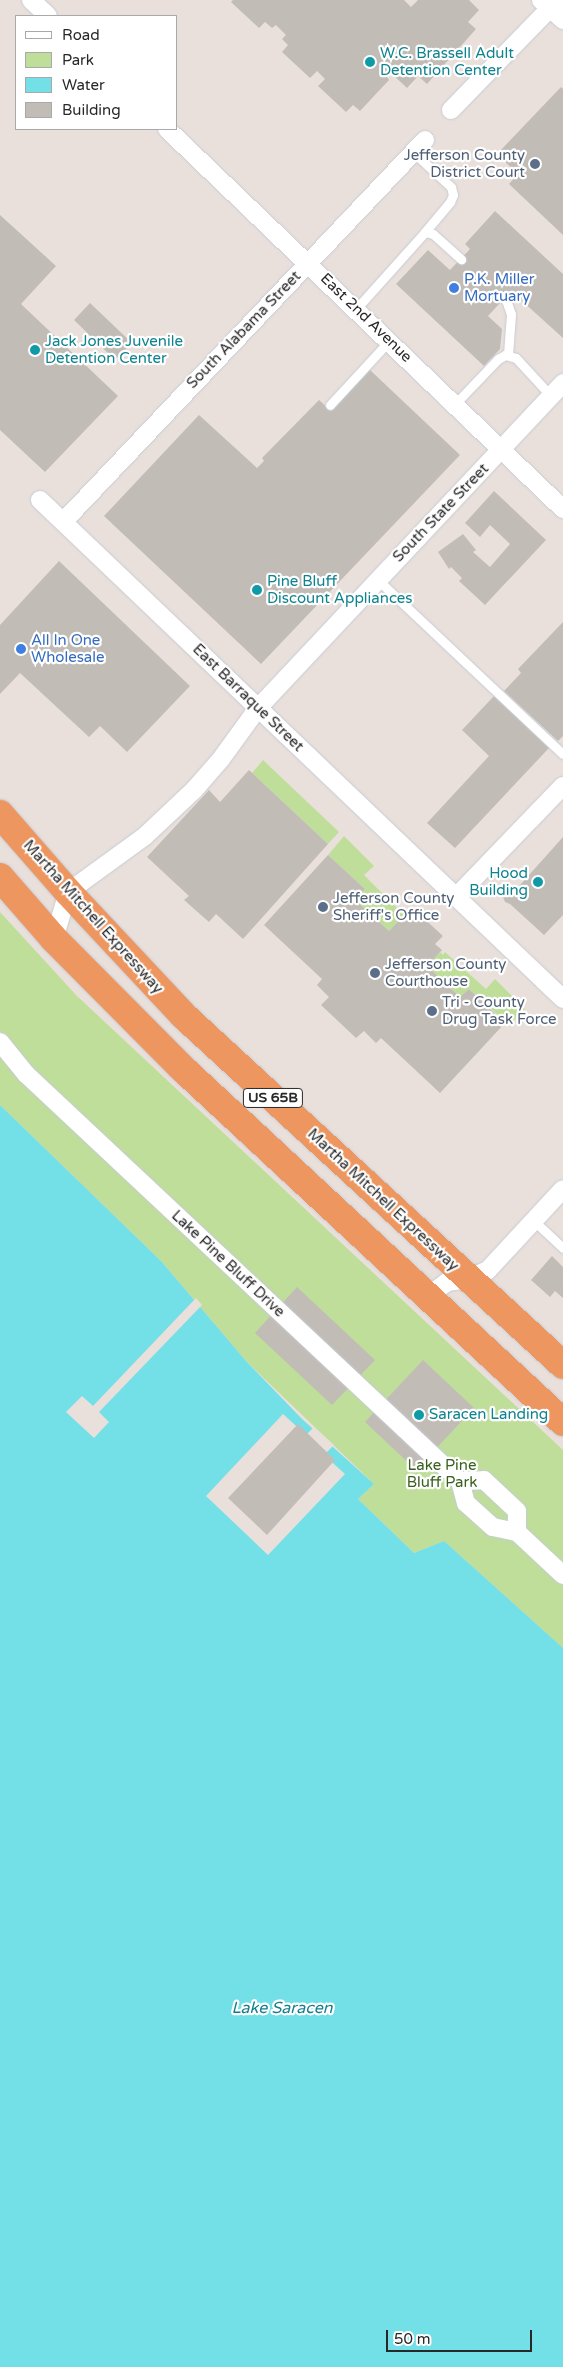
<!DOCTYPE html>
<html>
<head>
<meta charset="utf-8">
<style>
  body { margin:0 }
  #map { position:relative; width:563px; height:2367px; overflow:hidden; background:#eae0db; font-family:"Varela Round",sans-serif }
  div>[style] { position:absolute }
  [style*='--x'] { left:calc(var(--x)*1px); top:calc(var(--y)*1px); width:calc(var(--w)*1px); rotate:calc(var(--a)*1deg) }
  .green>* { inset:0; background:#bfde9a }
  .water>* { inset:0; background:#73dfe6 }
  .pier>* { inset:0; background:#eae0db }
  .building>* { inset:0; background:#c2bcb6 }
  .roads { filter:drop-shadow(0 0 1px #c6ccd5) drop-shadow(0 0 1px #c6ccd5) }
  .service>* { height:9px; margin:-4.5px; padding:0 4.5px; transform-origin:4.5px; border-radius:4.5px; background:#fff }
  .minor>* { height:18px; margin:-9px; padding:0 9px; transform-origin:9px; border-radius:9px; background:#fff }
  .trunk>* { height:28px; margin:-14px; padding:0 14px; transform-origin:14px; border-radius:14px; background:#ee965f }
  .dots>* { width:14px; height:14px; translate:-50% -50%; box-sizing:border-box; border:2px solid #fff; border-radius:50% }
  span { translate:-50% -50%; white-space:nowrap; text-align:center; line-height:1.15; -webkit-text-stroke:4.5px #fff; paint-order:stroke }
  .shield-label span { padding:1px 4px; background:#fff; border:1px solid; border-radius:4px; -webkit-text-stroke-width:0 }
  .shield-label { font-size:14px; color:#282828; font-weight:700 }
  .culture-label { font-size:15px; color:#0d838f }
  .left { translate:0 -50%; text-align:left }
  .right { translate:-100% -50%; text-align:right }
  .service-label { font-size:15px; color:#4e5e75 }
  .shop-label { font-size:15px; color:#366cbe }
  .street-label { font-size:15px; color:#282828 }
  .park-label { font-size:15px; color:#39601e }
  .water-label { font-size:16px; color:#157e8f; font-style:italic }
  .legend { position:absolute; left:15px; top:15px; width:162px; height:115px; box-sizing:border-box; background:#fff; border:1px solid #a9a9a9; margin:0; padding:6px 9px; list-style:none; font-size:15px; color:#282828 }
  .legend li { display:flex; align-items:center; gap:10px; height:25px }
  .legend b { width:25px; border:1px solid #a9a9a9 }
  .scale { position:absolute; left:386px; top:2330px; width:146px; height:22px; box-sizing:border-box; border:2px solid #282828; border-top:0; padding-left:6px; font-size:15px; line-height:18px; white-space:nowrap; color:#282828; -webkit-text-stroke:4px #fff; paint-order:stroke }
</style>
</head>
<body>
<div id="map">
  <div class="green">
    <i style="clip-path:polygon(263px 760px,339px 832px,328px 844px,252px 773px)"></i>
    <i style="clip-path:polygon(344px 836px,374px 866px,364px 875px,404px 915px,389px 931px,355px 900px,365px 889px,328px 855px)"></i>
    <i style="clip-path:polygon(0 912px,77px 996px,563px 1450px,563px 1648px,444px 1541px,414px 1553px,358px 1499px,374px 1484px,246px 1361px,161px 1261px,0 1105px)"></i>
    <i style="clip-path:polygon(440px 952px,443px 955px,445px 952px,486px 989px,495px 979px,525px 1009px,509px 1025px,469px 989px,460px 997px,427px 966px)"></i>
  </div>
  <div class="water">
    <i style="clip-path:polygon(0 1105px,161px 1261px,246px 1361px,302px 1419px,374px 1484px,358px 1499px,414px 1553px,444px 1541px,563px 1648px,563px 2367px,0 2367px)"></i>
  </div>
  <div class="pier">
    <i style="clip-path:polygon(196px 1298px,202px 1305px,99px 1412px,109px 1422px,94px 1438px,66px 1412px,82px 1396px,93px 1406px)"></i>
    <i style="clip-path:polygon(283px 1414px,306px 1435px,314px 1427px,334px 1445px,324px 1455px,345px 1474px,268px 1555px,206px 1496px)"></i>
  </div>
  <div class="building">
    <i style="clip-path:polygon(233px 0,404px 0,411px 7px,418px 0,469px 0,479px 10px,468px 22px,476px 29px,427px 84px,418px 76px,407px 88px,391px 73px,387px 77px,389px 80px,360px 111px,353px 105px,346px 112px,318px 86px,325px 79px,317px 71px,310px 78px,282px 52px,288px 45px,282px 39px,286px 35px,276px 25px,272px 28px,265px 22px,259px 28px,231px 2px)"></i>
    <i style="clip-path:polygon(561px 87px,563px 89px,563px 235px,509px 184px,518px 174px,497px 154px)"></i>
    <i style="clip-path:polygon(495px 211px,563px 274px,563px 338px,511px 291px,488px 316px,502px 329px,500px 349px,484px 366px,396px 284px,428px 250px,450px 270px,470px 249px,465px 244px)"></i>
    <i style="clip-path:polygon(0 215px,56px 266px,21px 304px,118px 396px,45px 472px,0 430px)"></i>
    <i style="clip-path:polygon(90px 303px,132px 343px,115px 360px,74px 320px)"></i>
    <i style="clip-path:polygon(370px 370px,460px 455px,261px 664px,104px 516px,199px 415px,257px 468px,264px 461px,262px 458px,319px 400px,331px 411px)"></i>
    <i style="clip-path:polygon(494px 491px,546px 540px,485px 605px,459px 581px,462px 578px,451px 567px,449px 569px,438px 552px,463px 534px,476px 550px,473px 552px,490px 567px,510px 544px,490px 525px,480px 537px,465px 523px)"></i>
    <i style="clip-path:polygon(59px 561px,190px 686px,127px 752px,100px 726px,89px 737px,20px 673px,0 694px,0 625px)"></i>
    <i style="clip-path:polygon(563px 622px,563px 736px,558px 741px,504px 691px,521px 673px,518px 669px)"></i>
    <i style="clip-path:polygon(494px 696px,549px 748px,455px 848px,427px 823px,489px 756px,462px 730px)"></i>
    <i style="clip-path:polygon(249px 770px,328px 844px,243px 939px,216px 914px,209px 922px,184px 900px,189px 896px,147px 857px,209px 790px,220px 802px)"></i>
    <i style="clip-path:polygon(563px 837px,563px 915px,544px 935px,510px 904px,505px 902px,503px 897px,506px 893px,512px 894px)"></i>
    <i style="clip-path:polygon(328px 855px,365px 889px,355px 900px,389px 931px,404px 915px,411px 921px,418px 913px,443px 936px,435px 944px,442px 950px,427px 966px,460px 997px,469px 989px,505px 1023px,440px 1093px,381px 1038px,376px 1043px,364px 1031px,356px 1038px,321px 1005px,329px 997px,317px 985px,322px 979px,264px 925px)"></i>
    <i style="clip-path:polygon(552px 1256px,563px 1267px,563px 1298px,555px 1291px,550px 1297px,531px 1280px)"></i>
    <i style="clip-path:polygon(297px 1287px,375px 1360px,332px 1405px,255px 1333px)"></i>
    <i style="clip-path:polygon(423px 1360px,474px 1408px,416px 1470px,365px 1422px)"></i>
    <i style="clip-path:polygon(298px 1424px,335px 1460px,267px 1535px,228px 1498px)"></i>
  </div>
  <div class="roads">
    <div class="service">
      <i style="--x:413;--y:152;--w:52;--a:42.6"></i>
      <i style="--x:451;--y:187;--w:8;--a:76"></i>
      <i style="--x:453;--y:195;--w:8;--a:113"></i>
      <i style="--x:450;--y:202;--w:39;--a:130"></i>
      <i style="--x:505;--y:297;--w:18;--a:71"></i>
      <i style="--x:511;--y:314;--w:41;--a:94.2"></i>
      <i style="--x:356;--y:309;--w:103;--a:-48.1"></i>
      <i style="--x:425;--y:232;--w:8;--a:14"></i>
      <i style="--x:433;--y:234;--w:38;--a:42"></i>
      <i style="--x:455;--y:404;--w:62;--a:-46.3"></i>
      <i style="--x:498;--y:359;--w:8;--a:-30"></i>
      <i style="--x:505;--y:355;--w:11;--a:15"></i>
      <i style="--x:516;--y:358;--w:52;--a:47.4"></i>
      <i style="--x:330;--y:405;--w:87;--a:-47.3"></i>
      <i style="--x:377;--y:579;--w:255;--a:43.3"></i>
      <i style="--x:533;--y:1220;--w:41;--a:43"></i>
    </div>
    <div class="minor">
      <i style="--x:31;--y:0;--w:23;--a:43"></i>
      <i style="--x:541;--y:0;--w:30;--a:42"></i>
      <i style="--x:451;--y:110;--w:153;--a:-45.8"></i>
      <i style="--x:167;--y:129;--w:549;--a:43.82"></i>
      <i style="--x:40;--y:500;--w:723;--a:43.65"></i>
      <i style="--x:64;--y:521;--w:525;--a:-46.54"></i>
      <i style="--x:456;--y:897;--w:154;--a:-46.1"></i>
      <i style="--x:54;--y:939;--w:49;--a:-73.4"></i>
      <i style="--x:68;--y:892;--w:95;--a:-36"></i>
      <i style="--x:145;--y:836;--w:67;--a:-43.2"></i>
      <i style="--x:194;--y:790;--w:41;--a:-48.9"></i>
      <i style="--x:221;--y:759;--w:63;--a:-54"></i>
      <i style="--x:258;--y:708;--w:446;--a:-46.8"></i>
      <i style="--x:0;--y:1042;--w:41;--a:50.9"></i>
      <i style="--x:26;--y:1074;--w:595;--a:43.16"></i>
      <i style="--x:460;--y:1481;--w:23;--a:75"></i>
      <i style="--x:466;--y:1503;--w:36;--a:42"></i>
      <i style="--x:493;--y:1527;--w:25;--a:12"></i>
      <i style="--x:517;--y:1532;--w:63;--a:43.1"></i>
      <i style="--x:428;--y:1296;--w:24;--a:-36"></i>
      <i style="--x:447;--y:1282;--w:21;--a:-8"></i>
      <i style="--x:468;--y:1279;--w:22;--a:-24"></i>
      <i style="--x:488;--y:1270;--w:110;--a:-47.2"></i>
      <i style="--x:460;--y:1481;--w:24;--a:-2"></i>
      <i style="--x:484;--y:1480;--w:45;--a:43.2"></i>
      <i style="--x:517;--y:1511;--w:21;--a:90"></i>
    </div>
    <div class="trunk">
      <i style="--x:0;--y:814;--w:103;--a:48.9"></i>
      <i style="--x:68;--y:892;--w:170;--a:46.9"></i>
      <i style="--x:184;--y:1016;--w:515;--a:42.64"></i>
      <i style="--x:0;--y:877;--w:82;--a:48.9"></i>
      <i style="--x:54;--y:939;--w:182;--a:45.2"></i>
      <i style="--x:182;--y:1068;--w:520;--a:42.9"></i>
    </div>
  </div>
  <div class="dots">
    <i style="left:370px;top:62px;background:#0f9aa8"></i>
    <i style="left:535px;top:164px;background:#5c6f8a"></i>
    <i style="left:454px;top:288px;background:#3f7fe0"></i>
    <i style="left:35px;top:350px;background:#0f9aa8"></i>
    <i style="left:257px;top:590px;background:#0f9aa8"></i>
    <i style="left:21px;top:649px;background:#3f7fe0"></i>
    <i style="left:538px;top:882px;background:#0f9aa8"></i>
    <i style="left:323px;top:907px;background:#5c6f8a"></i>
    <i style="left:375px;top:973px;background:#5c6f8a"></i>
    <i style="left:432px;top:1011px;background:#5c6f8a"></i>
    <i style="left:419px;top:1415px;background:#0f9aa8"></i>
  </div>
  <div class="shield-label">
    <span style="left:273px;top:1098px">US 65B</span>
  </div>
  <div class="culture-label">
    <span class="left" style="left:380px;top:62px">W.C. Brassell Adult<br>Detention Center</span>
    <span class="left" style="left:45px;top:350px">Jack Jones Juvenile<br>Detention Center</span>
    <span class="left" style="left:267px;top:590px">Pine Bluff<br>Discount Appliances</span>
    <span class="right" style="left:528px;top:882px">Hood<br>Building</span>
    <span class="left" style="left:429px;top:1415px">Saracen Landing</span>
  </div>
  <div class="service-label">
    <span class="right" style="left:525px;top:164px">Jefferson County<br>District Court</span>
    <span class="left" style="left:333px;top:907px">Jefferson County<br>Sheriff's Office</span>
    <span class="left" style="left:385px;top:973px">Jefferson County<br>Courthouse</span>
    <span class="left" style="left:442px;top:1011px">Tri - County<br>Drug Task Force</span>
  </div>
  <div class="shop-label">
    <span class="left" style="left:464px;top:288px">P.K. Miller<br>Mortuary</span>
    <span class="left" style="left:31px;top:649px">All In One<br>Wholesale</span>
  </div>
  <div class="street-label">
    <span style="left:366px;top:318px;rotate:44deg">East 2nd Avenue</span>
    <span style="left:244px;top:330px;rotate:-46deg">South Alabama Street</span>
    <span style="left:441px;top:513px;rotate:-46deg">South State Street</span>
    <span style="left:248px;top:698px;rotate:44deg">East Barraque Street</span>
    <span style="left:93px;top:917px;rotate:48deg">Martha Mitchell Expressway</span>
    <span style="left:383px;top:1200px;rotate:43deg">Martha Mitchell Expressway</span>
    <span style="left:228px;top:1264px;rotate:43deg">Lake Pine Bluff Drive</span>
  </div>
  <div class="park-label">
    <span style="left:442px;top:1474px">Lake Pine<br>Bluff Park</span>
  </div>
  <div class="water-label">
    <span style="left:282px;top:2008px">Lake Saracen</span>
  </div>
  <ul class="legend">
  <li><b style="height:6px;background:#fff"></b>Road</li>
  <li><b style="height:14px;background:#bfde9a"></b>Park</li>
  <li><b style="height:14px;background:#73dfe6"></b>Water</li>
  <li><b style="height:14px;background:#c2bcb6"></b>Building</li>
  </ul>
  <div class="scale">50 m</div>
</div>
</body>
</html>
